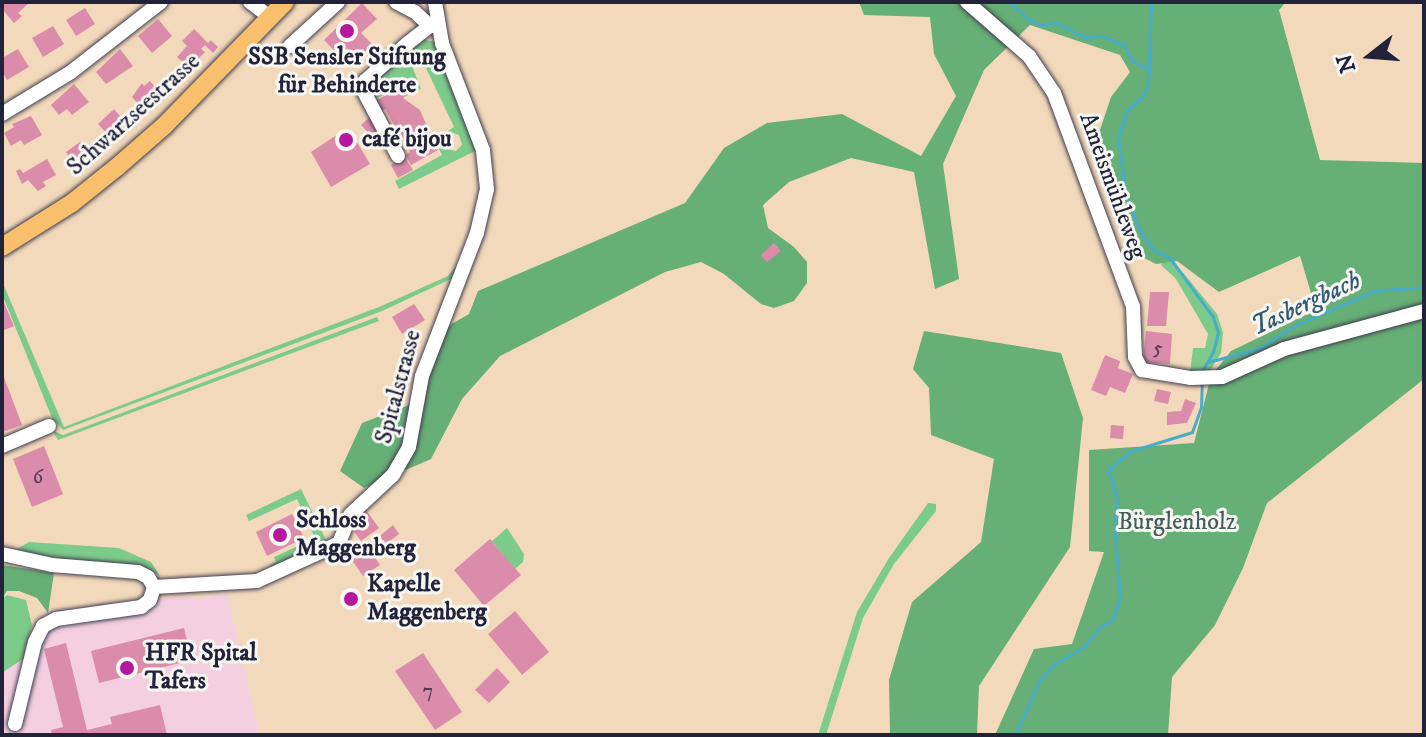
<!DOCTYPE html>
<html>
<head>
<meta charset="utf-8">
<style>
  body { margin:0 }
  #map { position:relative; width:1426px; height:737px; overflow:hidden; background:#f3d9bb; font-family:"IM FELL DW Pica",serif }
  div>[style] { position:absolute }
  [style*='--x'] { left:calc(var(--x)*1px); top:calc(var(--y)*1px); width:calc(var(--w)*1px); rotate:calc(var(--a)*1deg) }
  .built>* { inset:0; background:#f3cfdf }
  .green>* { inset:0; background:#7dcb8a }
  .forest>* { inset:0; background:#66af76 }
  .stream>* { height:3px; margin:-1.5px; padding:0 1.5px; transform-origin:1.5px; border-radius:1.5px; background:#49acc8 }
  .building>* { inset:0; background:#dc8cab }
  .roads { filter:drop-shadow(0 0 2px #413d4e) drop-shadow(0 0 2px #413d4e) }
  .minor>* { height:14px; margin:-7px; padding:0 7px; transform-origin:7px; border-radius:7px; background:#fff }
  .major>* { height:18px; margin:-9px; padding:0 9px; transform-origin:9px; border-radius:9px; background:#f8bf6c }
  .dots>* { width:22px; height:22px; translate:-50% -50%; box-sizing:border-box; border:4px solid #f6f6f2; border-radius:50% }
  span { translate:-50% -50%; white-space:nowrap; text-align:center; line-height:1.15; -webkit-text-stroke:6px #f6f6f2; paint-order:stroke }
  .number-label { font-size:20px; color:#503c57 }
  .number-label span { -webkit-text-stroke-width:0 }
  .poi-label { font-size:24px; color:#22223b; font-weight:700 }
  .left { translate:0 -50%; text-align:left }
  .street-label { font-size:24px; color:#22223b }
  .park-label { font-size:24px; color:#425d57 }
  .water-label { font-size:26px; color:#325973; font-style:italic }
  .frame { position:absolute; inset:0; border:4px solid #22223b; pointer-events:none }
  .north { position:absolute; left:1330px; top:16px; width:80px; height:80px; -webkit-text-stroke:6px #f6f6f2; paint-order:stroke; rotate:253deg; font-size:22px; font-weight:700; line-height:32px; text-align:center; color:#22223b }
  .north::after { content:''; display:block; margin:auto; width:28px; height:36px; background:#22223b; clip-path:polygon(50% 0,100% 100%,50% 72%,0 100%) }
</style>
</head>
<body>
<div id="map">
  <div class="built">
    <i style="clip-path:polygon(227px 593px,260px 735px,2px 735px,2px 673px,24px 658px,48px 613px,140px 599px,185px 596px,199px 599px)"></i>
  </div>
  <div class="green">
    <i style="clip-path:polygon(420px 39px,436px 42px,479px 146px,473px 152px,399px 189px,395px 181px,442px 155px,437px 145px,442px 133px,447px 149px,456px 151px,462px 145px,459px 135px,448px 131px,454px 127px,426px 68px,422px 68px,417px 59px,412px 46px)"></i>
    <i style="clip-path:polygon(397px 62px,404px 68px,411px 63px,421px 89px,409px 95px,402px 85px,374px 100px,368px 90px,370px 83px)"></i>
    <i style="clip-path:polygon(1163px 258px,1171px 258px,1217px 314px,1223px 333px,1221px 353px,1207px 376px,1190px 373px,1193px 348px,1205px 348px,1208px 334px,1176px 279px,1161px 265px)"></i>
    <i style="clip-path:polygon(458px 264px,453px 278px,382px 311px,63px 430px,52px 418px,2px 294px,2px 281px,64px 427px,379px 307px,448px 276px)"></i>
    <i style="clip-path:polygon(377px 317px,379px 321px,58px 440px,52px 430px,63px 435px)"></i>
    <i style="clip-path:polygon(301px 489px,327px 542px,272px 569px,270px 565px,276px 562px,274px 557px,315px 538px,297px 499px,249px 521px,246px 515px)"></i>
    <i style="clip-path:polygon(928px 503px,936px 504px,936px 511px,894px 564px,863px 618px,826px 735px,818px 735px,857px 612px,889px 558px)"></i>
    <i style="clip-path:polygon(507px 528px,524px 554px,523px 562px,515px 569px,492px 541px)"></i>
    <i style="clip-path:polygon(29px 542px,119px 548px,151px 562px,160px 576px,140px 565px,48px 558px,17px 549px)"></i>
    <i style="clip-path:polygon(7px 595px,26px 600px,32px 625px,24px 658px,2px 673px,2px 599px)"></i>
  </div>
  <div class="forest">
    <i style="clip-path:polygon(859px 2px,1286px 2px,1279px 10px,1320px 160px,1424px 163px,1424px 379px,1267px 503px,1243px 568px,1215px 625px,1172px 677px,1168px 735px,995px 735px,1034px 649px,1072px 644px,1104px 552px,1089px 551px,1089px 450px,1194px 443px,1211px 376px,1231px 351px,1316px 310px,1300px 256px,1219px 292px,1177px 261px,1156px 264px,1140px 256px,1112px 205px,1096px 142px,1111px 97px,1130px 72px,1120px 55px,1030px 25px,984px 70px,943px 164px,959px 279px,935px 289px,914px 172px,851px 158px,789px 182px,763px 205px,768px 228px,794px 247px,807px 262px,807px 283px,794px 301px,774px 308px,761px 304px,724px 274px,701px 262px,665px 272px,500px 356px,462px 399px,431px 459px,364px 488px,340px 471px,362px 423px,422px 400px,435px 351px,450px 325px,469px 314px,478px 291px,685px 203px,724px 148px,767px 123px,842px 114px,921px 156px,956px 96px,934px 54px,930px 17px,864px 15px)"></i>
    <i style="clip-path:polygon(924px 331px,1061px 353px,1083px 418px,1070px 547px,979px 686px,977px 735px,890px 735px,889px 680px,912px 602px,981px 542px,994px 459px,931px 435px,929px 388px,913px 369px)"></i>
    <i style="clip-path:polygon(2px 565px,54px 573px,48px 613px,37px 598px,19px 591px,7px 591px,2px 599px)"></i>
  </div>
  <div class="stream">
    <i style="--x:1009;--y:2;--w:29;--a:41"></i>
    <i style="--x:1031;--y:21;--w:13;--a:18"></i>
    <i style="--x:1043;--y:25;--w:12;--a:-14"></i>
    <i style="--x:1055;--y:22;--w:33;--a:27"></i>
    <i style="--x:1084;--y:37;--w:19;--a:-3"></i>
    <i style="--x:1103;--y:36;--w:24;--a:24"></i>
    <i style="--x:1125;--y:46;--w:14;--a:69"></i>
    <i style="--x:1130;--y:59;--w:22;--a:30"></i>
    <i style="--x:1151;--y:2;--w:84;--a:92"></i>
    <i style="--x:1148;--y:86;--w:13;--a:119"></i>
    <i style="--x:1142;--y:97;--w:20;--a:139"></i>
    <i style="--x:1127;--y:110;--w:28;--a:108"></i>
    <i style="--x:1118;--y:137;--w:62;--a:82.5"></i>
    <i style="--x:1126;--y:198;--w:39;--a:66"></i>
    <i style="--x:1142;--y:234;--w:21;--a:53"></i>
    <i style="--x:1155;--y:251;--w:15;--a:23"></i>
    <i style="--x:1169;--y:257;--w:74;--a:53.7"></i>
    <i style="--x:1213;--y:317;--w:16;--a:72"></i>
    <i style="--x:1218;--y:332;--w:21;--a:104"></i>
    <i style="--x:1213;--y:352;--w:22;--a:120"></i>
    <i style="--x:1208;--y:362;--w:54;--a:-15.1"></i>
    <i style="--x:1260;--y:348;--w:40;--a:-32.9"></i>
    <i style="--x:1294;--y:326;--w:87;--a:-23.6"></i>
    <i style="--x:1374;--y:291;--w:50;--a:-4.6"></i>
    <i style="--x:1015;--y:735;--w:60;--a:-65.6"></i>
    <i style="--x:1040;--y:680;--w:20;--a:-49"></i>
    <i style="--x:1053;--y:665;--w:34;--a:-30"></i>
    <i style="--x:1083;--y:648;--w:26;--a:-51"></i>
    <i style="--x:1099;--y:628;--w:17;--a:-33"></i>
    <i style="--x:1113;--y:619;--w:22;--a:-72"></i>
    <i style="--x:1120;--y:598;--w:77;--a:-94.5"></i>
    <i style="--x:1114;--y:521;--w:19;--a:-78"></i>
    <i style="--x:1118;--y:502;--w:34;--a:-107"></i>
    <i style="--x:1108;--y:470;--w:30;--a:-40"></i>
    <i style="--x:1131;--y:451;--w:64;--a:-17.3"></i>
    <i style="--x:1192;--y:432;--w:27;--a:-70"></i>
    <i style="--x:1201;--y:407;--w:24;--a:-88"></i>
  </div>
  <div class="building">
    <i style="clip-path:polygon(4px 2px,30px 2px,18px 13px,22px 16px,14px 23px,2px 9px)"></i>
    <i style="clip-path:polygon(362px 3px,377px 19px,361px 33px,373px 45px,357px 59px,347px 48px,339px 56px,324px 40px)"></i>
    <i style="clip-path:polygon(85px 8px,95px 24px,76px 36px,66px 20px)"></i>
    <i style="clip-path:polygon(158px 19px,172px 36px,152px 53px,138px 36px)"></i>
    <i style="clip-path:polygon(53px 26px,64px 44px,43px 57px,32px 38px)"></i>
    <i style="clip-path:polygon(194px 29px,208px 43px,211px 40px,218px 47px,213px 53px,205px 45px,201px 49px,205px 52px,189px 68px,177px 57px,187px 46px,182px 41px)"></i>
    <i style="clip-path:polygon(18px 49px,29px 67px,7px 80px,2px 71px,2px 58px)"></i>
    <i style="clip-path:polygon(120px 49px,133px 66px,106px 84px,96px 72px)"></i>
    <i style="clip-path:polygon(150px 81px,163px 96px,145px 112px,132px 97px,142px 83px,144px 86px)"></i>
    <i style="clip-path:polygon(74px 84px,89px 102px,72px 115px,67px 109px,59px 115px,51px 105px)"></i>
    <i style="clip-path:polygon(403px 85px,408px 95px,403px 98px,420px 110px,430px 133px,429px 143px,433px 141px,438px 150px,411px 165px,405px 155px,410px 152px,385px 109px,381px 111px,375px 101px)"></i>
    <i style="clip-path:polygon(114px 109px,127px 124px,111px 138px,98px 124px)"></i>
    <i style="clip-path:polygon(31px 116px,42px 135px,24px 145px,21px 140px,11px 146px,4px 133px,14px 127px,12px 124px)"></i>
    <i style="clip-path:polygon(371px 116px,380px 132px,373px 138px,361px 125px)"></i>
    <i style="clip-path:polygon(341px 132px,344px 137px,351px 132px,370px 164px,331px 187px,311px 152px)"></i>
    <i style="clip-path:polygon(80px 142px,92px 153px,75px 165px,66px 152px)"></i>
    <i style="clip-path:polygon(405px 157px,413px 170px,398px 178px,391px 165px)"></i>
    <i style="clip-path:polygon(47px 159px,56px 175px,43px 182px,46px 186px,38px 191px,28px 180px,22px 184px,16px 171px,20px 169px,23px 173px)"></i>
    <i style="clip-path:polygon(774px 243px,781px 251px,767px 262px,761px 255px)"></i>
    <i style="clip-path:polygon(1150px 292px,1169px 292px,1166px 326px,1147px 326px)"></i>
    <i style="clip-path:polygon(2px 298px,14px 326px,2px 331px)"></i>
    <i style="clip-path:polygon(414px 304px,425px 320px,402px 334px,392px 317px)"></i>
    <i style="clip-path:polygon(1146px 331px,1172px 334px,1170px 364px,1143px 362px)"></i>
    <i style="clip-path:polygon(1105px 355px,1120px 361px,1118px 368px,1133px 374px,1125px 393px,1110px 387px,1106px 396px,1091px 390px)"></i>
    <i style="clip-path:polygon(2px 372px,22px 425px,2px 432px)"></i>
    <i style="clip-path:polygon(1157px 389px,1171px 392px,1168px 404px,1154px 401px)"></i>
    <i style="clip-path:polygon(1185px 399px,1196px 403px,1187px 423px,1167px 425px,1167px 412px,1181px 411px)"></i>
    <i style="clip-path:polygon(1111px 425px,1124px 426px,1123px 439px,1110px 438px)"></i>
    <i style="clip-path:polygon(44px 446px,63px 494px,32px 507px,13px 459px)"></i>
    <i style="clip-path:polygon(366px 510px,379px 528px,361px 541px,348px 523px)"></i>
    <i style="clip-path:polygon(292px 514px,304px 538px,267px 556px,256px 532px)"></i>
    <i style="clip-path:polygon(393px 525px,399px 534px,386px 544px,380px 536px)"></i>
    <i style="clip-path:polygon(490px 539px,521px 575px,484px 606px,454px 570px)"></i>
    <i style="clip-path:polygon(366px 544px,380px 565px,363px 576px,349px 556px)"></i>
    <i style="clip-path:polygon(515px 611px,549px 652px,522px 675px,488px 634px)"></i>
    <i style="clip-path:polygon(184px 628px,192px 660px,99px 683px,91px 651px)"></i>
    <i style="clip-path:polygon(66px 643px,87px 730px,112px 724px,110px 717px,160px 705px,167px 735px,52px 735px,51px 730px,63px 727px,44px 649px)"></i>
    <i style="clip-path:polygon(423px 653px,462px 712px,435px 730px,395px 671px)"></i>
    <i style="clip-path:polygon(497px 668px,510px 682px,489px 703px,475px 690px)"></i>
  </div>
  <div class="roads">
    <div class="minor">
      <i style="--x:250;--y:2;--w:25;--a:37"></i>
      <i style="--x:396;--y:2;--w:21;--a:28"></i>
      <i style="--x:415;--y:12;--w:21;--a:43"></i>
      <i style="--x:967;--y:2;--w:82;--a:41.1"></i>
      <i style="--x:1029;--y:56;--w:45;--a:56"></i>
      <i style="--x:1054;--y:93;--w:228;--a:69.7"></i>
      <i style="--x:1133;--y:307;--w:50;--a:87.7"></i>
      <i style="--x:1135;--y:357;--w:15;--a:62"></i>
      <i style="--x:1142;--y:370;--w:50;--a:9.3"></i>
      <i style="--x:1191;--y:378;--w:31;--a:-2"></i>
      <i style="--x:1222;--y:377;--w:68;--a:-24.3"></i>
      <i style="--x:1284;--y:349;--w:145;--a:-15.2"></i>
      <i style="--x:290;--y:46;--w:65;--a:-42.5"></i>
      <i style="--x:2;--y:114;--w:81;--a:-31.3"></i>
      <i style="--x:71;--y:72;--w:114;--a:-37.9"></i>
      <i style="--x:398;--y:156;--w:77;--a:-117.9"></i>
      <i style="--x:362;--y:88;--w:8;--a:-67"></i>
      <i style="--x:365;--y:81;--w:57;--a:-41.5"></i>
      <i style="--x:408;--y:43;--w:28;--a:-38"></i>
      <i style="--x:430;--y:26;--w:8;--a:-7"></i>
      <i style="--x:2;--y:446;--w:51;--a:-23.1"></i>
      <i style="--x:2;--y:554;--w:51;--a:12.4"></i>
      <i style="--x:52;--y:565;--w:86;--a:4.7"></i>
      <i style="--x:138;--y:572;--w:11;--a:27"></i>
      <i style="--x:148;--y:577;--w:12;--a:59"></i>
      <i style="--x:154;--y:587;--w:103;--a:-3.3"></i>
      <i style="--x:257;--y:581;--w:75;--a:-24.5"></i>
      <i style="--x:325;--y:550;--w:16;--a:-27"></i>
      <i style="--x:339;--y:543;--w:31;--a:-68"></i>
      <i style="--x:351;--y:514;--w:57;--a:-42.9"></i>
      <i style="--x:393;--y:475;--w:32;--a:-60"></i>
      <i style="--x:409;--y:447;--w:72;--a:-79.6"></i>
      <i style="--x:422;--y:376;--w:153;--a:-69"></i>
      <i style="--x:477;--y:233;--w:45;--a:-77.2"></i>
      <i style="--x:487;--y:189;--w:39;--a:-96"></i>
      <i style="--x:483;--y:150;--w:115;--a:-111"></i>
      <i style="--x:442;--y:43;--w:42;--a:-99.7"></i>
      <i style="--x:15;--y:724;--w:84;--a:-76.3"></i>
      <i style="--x:35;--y:642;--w:18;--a:-63"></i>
      <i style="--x:43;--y:626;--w:15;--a:-28"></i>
      <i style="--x:56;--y:619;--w:86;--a:-8"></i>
      <i style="--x:141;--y:607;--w:11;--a:-38"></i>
      <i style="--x:150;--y:600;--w:14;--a:-73"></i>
    </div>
    <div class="major">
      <i style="--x:2;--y:247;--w:83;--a:-32.2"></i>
      <i style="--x:72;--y:203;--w:58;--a:-38.7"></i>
      <i style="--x:117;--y:167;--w:62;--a:-41.1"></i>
      <i style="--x:164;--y:126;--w:173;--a:-45.7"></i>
    </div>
  </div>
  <div class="dots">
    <i style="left:347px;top:31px;background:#b5179e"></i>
    <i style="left:346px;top:140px;background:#b5179e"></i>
    <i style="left:280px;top:535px;background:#b5179e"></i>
    <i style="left:351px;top:599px;background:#b5179e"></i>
    <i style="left:127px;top:668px;background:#b5179e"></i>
  </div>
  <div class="number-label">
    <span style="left:1158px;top:348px">5</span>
    <span style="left:38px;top:477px">6</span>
    <span style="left:428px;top:691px">7</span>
  </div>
  <div class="poi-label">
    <span style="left:347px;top:72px">SSB Sensler Stiftung<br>für Behinderte</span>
    <span class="left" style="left:362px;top:140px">café bijou</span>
    <span class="left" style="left:296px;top:535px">Schloss<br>Maggenberg</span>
    <span class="left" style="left:367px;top:599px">Kapelle<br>Maggenberg</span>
    <span class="left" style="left:145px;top:668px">HFR Spital<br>Tafers</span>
  </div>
  <div class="street-label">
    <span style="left:134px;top:115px;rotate:-42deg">Schwarzseestrasse</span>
    <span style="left:1112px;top:186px;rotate:70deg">Ameismühleweg</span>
    <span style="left:399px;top:387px;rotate:-75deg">Spitalstrasse</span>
  </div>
  <div class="park-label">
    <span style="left:1177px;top:523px">Bürglenholz</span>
  </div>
  <div class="water-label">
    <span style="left:1306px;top:304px;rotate:-25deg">Tasbergbach</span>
  </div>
  <div class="frame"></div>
  <div class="north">N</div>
</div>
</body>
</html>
